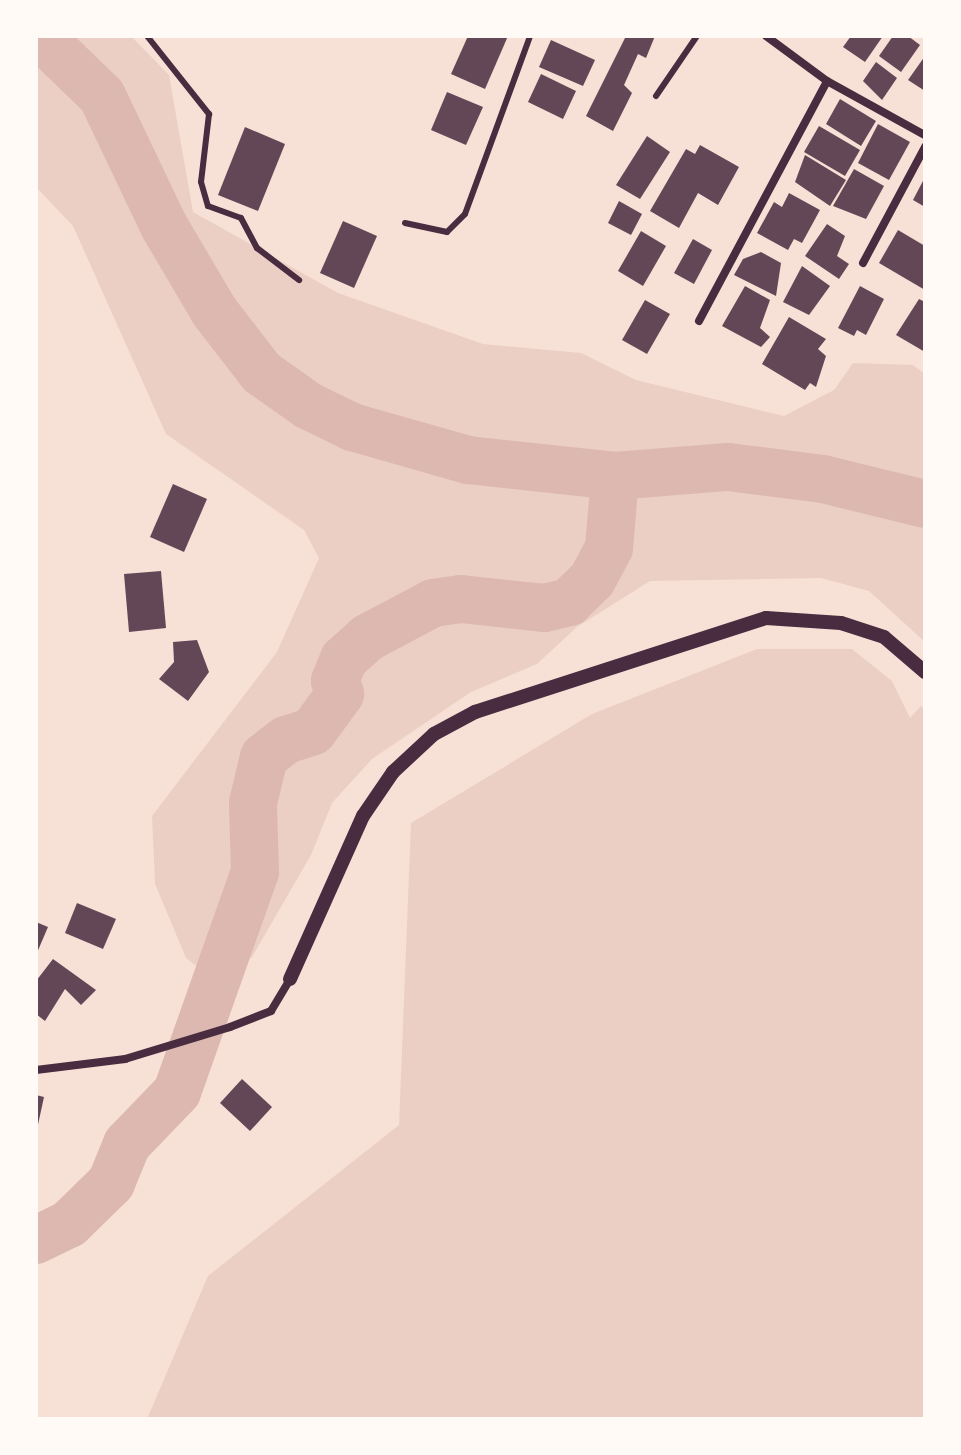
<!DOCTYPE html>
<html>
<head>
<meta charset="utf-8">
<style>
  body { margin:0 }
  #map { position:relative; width:961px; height:1455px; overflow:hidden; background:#f7e1d7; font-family:"Source Serif 4",serif }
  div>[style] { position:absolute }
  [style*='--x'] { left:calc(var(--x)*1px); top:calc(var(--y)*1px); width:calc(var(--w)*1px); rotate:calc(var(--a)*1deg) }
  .green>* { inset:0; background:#ebcfc5 }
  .river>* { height:48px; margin:-24px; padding:0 24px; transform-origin:24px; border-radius:24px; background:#dcb8b0 }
  .building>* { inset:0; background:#644757 }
  .service>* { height:6px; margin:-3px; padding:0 3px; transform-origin:3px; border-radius:3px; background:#4a2c40 }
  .minor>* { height:8px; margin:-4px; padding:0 4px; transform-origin:4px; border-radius:4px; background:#4a2c40 }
  .tertiary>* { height:14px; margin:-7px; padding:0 7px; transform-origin:7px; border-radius:7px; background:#4a2c40 }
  span { translate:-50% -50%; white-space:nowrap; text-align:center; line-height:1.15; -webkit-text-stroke:6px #fffaf5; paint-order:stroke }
  .frame { position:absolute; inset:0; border:38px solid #fffaf5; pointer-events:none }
</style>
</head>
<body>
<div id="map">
  <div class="green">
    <i style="clip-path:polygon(36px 36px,131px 36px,169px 75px,193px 212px,338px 293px,483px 344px,581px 353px,636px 380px,784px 416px,834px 390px,853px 363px,913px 365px,925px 374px,925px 642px,869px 591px,821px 578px,650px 581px,577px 627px,537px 664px,471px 692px,372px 759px,332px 803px,311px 855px,252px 957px,217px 981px,186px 958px,155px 884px,152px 816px,277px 652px,319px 558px,304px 530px,166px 434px,73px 226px,36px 187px)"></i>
    <i style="clip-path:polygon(757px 649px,852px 649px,892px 681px,910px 718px,921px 706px,925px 710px,925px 1419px,147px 1419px,208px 1276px,399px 1125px,411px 823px,592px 714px)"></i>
  </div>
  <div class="river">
    <i style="--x:40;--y:36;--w:86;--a:44.1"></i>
    <i style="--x:102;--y:96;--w:144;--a:64.5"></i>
    <i style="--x:164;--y:226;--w:99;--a:59.5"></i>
    <i style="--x:214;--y:311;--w:78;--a:52.3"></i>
    <i style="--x:262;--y:373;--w:57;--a:35.1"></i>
    <i style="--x:309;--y:406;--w:48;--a:26"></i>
    <i style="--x:352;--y:427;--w:121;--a:15.9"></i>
    <i style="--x:468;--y:460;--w:148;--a:6.2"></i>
    <i style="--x:615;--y:476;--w:113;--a:-4.6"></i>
    <i style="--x:728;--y:467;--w:96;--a:7.2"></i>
    <i style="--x:823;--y:479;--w:105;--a:13.8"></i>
    <i style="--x:36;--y:1240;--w:37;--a:-26"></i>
    <i style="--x:69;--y:1224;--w:59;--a:-44.3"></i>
    <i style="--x:111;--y:1183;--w:42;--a:-67.7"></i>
    <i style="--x:127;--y:1144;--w:72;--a:-46.1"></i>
    <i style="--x:177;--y:1092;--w:233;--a:-70.5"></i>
    <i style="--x:255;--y:872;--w:69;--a:-91.7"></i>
    <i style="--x:253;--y:803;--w:47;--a:-76.6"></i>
    <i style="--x:264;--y:757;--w:28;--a:-38"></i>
    <i style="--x:286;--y:740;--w:28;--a:-18"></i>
    <i style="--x:313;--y:731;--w:46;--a:-53.9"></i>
    <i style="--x:340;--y:694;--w:14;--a:-111"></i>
    <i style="--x:335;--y:681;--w:24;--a:-68"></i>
    <i style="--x:344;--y:659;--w:31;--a:-42"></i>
    <i style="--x:367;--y:638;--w:75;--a:-27.9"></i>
    <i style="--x:433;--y:603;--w:28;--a:-8"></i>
    <i style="--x:461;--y:599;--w:83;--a:6.2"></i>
    <i style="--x:544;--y:608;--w:26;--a:-13"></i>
    <i style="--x:569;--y:602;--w:32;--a:-44"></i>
    <i style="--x:592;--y:580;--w:36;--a:-62"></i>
    <i style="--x:609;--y:548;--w:72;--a:-85.2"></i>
  </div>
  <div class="building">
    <i style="clip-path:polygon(468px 36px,508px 36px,485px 89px,451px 74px)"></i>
    <i style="clip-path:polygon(626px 36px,655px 36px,646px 58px,638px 54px,624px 85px,632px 93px,613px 131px,586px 116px)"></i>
    <i style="clip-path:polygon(851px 36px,883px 36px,865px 62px,843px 47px)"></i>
    <i style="clip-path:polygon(893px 36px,908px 36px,920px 45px,901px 72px,879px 56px)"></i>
    <i style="clip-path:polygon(551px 40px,595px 60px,583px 86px,539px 67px)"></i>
    <i style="clip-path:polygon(925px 56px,925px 91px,908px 80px)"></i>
    <i style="clip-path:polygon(876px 62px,897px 78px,882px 100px,863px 81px)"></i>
    <i style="clip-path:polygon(541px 74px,576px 91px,563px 119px,528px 102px)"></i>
    <i style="clip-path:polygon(447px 92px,483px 107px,466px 145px,431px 130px)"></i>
    <i style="clip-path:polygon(840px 99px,876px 121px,861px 146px,826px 124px)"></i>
    <i style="clip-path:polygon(878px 124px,910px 142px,889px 180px,858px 163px)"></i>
    <i style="clip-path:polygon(819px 126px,860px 150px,845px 176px,804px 152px)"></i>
    <i style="clip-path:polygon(245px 127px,285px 144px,258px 211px,218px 195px)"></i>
    <i style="clip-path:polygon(647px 136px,670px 152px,640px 199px,616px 185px)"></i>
    <i style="clip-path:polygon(700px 145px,739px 167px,718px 205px,698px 193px,679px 228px,650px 211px,686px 149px,695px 154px)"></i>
    <i style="clip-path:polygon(805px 155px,846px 180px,830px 206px,795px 182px)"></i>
    <i style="clip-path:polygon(854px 169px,884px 186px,866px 219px,833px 206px)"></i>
    <i style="clip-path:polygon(925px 177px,925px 207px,913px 200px)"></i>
    <i style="clip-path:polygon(789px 193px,820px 210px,802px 243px,794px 239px,788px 250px,757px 233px,774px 202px,782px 207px)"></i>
    <i style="clip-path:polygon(619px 201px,642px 214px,631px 235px,608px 223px)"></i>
    <i style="clip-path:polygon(343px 221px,377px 236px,354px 288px,320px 273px)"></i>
    <i style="clip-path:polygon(827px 224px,845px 236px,837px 256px,849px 264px,839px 279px,805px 256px)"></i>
    <i style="clip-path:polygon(898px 230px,925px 246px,925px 290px,879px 263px)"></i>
    <i style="clip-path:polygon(641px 231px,666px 246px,643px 286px,618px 271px)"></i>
    <i style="clip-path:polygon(693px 239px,712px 250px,694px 284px,674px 273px)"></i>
    <i style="clip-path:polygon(761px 252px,781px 263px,776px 296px,734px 275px,743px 259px)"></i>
    <i style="clip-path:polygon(802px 266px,830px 286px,809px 315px,783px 302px)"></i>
    <i style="clip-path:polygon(745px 286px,770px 300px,760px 328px,770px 337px,761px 347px,722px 326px)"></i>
    <i style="clip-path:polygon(860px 286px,884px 299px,866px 335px,857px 330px,854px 336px,838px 328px)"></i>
    <i style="clip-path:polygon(919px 299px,925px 302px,925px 352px,896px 335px)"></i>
    <i style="clip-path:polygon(645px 300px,670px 314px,647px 354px,622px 340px)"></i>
    <i style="clip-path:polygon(789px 317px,826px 339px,818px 349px,826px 356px,816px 387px,810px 383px,805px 390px,762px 364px)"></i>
    <i style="clip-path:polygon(173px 484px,207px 499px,184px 552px,150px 537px)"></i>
    <i style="clip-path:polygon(161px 571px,166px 628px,129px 632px,124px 574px)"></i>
    <i style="clip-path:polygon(197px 640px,209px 672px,188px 701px,159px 679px,174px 662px,173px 642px)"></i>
    <i style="clip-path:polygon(77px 903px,116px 919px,103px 949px,65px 933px)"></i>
    <i style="clip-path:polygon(36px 922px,48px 927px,36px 955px)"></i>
    <i style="clip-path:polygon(53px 959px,96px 990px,81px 1005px,65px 989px,45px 1021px,36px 1014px,36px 981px)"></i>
    <i style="clip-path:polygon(242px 1079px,272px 1107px,250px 1131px,220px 1103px)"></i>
    <i style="clip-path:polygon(36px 1095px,44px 1097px,37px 1129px,36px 1129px)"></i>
  </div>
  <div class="service">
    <i style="--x:147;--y:36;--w:100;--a:51.5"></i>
    <i style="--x:209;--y:114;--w:68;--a:96.7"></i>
    <i style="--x:201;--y:182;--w:25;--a:74"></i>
    <i style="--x:208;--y:206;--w:35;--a:20"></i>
    <i style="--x:241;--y:218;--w:34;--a:62"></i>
    <i style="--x:257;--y:248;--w:53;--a:37.3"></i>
    <i style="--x:656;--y:96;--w:73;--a:-55.7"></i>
    <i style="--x:405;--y:223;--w:43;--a:12.1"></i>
    <i style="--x:447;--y:232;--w:25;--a:-45"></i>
    <i style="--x:465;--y:214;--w:189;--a:-69.9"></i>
  </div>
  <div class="minor">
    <i style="--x:766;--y:36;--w:76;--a:36.4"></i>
    <i style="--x:827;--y:81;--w:112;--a:28.9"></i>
    <i style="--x:863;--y:263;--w:132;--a:-61.9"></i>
    <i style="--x:699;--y:321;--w:272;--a:-61.9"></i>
    <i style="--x:36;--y:1070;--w:90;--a:-7"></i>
    <i style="--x:125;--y:1059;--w:110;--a:-16.9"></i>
    <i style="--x:230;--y:1027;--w:44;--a:-21.3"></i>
    <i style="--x:271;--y:1011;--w:37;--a:-59"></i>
  </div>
  <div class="tertiary">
    <i style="--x:290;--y:979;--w:179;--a:-65.9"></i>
    <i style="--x:363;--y:816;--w:53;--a:-55.7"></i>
    <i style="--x:393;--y:772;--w:56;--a:-42.8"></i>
    <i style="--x:434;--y:734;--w:47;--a:-28.2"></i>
    <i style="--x:475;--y:712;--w:306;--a:-17.9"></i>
    <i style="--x:766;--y:618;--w:75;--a:3.8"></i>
    <i style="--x:841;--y:623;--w:45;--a:18"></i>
    <i style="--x:884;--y:637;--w:54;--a:40.5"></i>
  </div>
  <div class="frame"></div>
</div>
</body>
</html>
